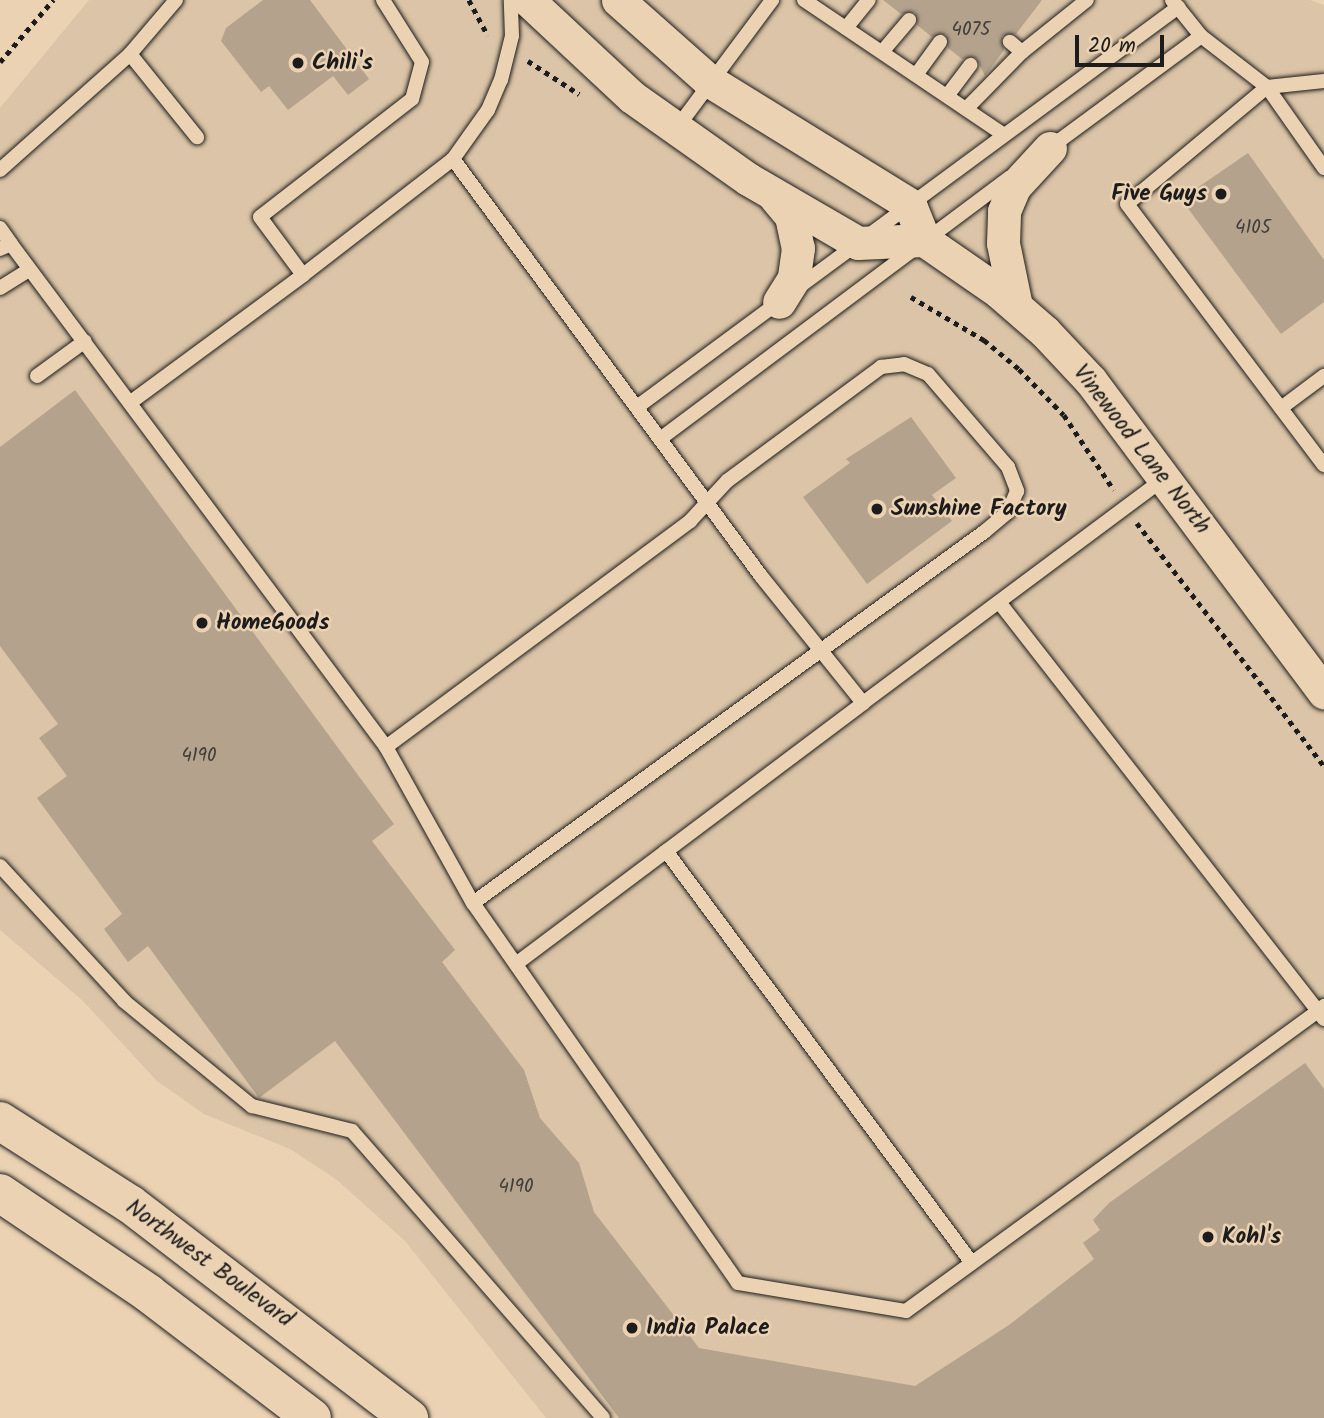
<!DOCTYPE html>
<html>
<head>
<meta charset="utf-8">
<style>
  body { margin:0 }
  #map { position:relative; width:1324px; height:1418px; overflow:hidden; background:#ebd2b3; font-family:Kalam,sans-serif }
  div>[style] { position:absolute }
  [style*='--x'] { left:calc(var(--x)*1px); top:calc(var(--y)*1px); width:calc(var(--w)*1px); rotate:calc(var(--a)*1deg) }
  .built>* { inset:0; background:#dbc4a7 }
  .building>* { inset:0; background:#b5a28c }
  .path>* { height:4.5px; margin-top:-2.25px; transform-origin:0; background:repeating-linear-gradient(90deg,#1c1c1c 0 5px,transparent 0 10px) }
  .roads { filter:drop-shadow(0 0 2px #1c1c1c) drop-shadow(0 0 2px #1c1c1c) }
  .service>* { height:14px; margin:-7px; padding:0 7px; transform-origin:7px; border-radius:7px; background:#ebd2b3 }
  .tertiary>* { height:33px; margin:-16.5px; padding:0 16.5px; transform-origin:16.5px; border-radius:16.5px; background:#ebd2b3 }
  .secondary>* { height:38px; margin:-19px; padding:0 19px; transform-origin:19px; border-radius:19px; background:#ebd2b3 }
  .dots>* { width:19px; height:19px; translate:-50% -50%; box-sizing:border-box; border:4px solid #ebd2b3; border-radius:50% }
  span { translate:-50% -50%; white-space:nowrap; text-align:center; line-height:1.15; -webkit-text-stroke:5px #ebd2b3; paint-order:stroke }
  .number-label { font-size:19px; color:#423e38 }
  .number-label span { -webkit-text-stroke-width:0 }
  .poi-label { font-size:23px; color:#1c1c1c; font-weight:700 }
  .left { translate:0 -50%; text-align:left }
  .right { translate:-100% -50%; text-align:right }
  .street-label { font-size:23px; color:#1c1c1c }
  .scale { position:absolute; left:1075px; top:35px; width:89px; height:32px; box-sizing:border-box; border:4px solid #1c1c1c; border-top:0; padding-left:9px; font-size:21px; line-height:24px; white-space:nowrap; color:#1c1c1c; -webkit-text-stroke:5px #ebd2b3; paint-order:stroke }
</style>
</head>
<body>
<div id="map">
  <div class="built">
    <i style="clip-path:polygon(89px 0,1310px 0,1324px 5px,1324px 1418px,546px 1418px,405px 1241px,337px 1180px,290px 1149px,204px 1114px,157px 1081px,83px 1001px,0 930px,0 108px)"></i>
  </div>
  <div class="building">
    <i style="clip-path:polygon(263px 0,310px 0,369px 79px,348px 95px,333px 76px,288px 110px,269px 86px,261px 92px,221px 41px,226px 28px)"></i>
    <i style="clip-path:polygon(883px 0,1042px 0,1016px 34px,1002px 36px,1004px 50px,985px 76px,976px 58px,962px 59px,948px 48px,946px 35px,932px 37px,917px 25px,915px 12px,901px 14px)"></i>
    <i style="clip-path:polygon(1248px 153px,1324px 260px,1324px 302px,1281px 334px,1181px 199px)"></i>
    <i style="clip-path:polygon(75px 390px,394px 824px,372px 841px,455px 950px,442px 962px,524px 1070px,540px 1118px,579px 1163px,594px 1212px,699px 1348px,915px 1386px,1009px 1325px,1094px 1259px,1083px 1243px,1100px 1230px,1093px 1220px,1109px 1203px,1305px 1063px,1324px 1089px,1324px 1418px,619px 1418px,335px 1041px,259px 1098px,148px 946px,128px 962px,104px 929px,122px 914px,37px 798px,67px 776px,39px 738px,58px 724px,0 646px,0 447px)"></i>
    <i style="clip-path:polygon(911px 417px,956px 478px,932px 495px,952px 521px,867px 584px,803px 497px,850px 463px,846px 459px)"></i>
  </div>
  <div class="path">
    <i style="--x:469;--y:0;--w:40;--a:62"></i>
    <i style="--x:528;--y:61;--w:61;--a:32.9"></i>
    <i style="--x:0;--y:62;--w:82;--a:-49.5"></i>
    <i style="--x:911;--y:297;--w:85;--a:30.5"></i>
    <i style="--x:984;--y:340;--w:45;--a:39.6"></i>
    <i style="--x:1019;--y:369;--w:64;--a:45.6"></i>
    <i style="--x:1064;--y:415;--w:90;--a:56.3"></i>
    <i style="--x:1137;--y:523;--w:307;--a:52.4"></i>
  </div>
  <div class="roads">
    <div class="service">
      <i style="--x:383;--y:0;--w:73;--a:57.8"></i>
      <i style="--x:422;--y:62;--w:38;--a:105"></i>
      <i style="--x:412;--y:99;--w:192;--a:142.2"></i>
      <i style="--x:260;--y:217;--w:72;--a:53.4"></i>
      <i style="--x:303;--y:275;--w:190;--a:-37.7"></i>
      <i style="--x:453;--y:159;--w:60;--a:-54.5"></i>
      <i style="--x:488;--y:110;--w:33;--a:-67"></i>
      <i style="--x:501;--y:80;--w:45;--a:-76"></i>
      <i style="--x:512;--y:36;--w:36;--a:-92"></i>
      <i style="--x:804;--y:0;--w:241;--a:34"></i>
      <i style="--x:1172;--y:0;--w:46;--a:51.1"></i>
      <i style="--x:1201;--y:36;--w:83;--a:37.7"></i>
      <i style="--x:1267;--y:87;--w:57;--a:-6"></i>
      <i style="--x:846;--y:28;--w:36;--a:-51"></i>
      <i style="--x:882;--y:52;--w:42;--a:-49.8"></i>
      <i style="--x:1022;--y:52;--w:83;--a:-38.7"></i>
      <i style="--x:130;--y:54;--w:107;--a:51.1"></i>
      <i style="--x:916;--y:75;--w:41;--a:-54"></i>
      <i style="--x:947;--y:96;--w:39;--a:-53"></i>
      <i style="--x:966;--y:109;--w:80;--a:-45.5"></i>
      <i style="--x:1022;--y:52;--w:16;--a:-140"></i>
      <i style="--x:676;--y:129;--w:161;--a:-53.3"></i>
      <i style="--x:1048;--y:149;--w:190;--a:-36.4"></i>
      <i style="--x:453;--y:159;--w:518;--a:53.55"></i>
      <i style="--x:761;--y:576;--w:163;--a:51.2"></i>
      <i style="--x:863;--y:703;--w:375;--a:-36.7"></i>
      <i style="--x:1324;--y:168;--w:99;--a:-125.1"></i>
      <i style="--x:1267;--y:87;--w:182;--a:140.1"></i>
      <i style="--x:1127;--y:204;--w:327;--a:53"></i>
      <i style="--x:0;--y:170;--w:174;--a:-41.7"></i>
      <i style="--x:130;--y:54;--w:71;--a:-49.6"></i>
      <i style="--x:0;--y:228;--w:19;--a:55"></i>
      <i style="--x:11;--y:244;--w:12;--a:156"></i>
      <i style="--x:11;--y:244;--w:627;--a:53.29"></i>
      <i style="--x:386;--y:747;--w:179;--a:60.9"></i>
      <i style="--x:473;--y:903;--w:463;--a:55.1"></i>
      <i style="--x:738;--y:1283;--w:170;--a:9.5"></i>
      <i style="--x:906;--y:1311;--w:510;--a:-36.06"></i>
      <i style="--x:1318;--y:1011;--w:10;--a:53"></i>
      <i style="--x:0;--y:288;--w:34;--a:-32"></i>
      <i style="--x:796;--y:289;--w:475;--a:-36.4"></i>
      <i style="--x:37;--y:376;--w:59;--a:-36.1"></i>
      <i style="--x:131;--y:402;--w:214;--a:-36.4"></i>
      <i style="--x:637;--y:407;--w:178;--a:-36.5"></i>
      <i style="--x:1281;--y:408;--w:54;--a:-36.7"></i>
      <i style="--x:660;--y:439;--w:436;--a:-36.8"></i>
      <i style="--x:999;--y:602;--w:519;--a:52.05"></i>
      <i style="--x:1318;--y:1011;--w:8;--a:-40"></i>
      <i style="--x:386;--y:747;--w:379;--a:-36.6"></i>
      <i style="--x:690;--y:521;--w:54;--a:-47.2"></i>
      <i style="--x:727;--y:481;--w:192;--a:-36.5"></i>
      <i style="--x:881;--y:367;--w:23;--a:-7"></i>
      <i style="--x:904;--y:364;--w:26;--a:23"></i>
      <i style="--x:928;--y:374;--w:123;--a:49.3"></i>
      <i style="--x:1008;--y:467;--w:26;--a:69"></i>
      <i style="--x:1017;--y:491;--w:23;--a:113"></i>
      <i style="--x:1008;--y:512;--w:31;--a:140"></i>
      <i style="--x:984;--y:532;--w:631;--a:144.02"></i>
      <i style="--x:666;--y:851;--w:513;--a:53.4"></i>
      <i style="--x:0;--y:866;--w:183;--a:47.4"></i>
      <i style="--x:124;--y:1001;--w:166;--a:39.4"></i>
      <i style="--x:252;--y:1106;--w:103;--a:14"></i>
      <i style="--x:352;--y:1131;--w:381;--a:48.8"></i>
      <i style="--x:516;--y:964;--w:434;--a:-36.9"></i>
    </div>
    <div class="tertiary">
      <i style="--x:528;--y:0;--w:142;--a:43"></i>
      <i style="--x:632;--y:97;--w:142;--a:35.3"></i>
      <i style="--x:748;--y:179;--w:127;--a:30.2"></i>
      <i style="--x:858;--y:243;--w:66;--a:-2.6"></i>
      <i style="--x:618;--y:0;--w:120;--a:41.6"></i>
      <i style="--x:708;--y:80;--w:238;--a:31.7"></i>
      <i style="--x:910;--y:205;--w:38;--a:68"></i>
      <i style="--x:924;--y:240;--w:91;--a:34.7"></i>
      <i style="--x:999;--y:292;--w:61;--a:41"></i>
      <i style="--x:1045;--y:332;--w:67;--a:46.8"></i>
      <i style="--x:1091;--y:381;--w:389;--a:53.2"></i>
      <i style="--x:775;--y:197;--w:25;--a:50"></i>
      <i style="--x:791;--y:216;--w:33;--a:78"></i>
      <i style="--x:798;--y:248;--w:30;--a:98"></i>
      <i style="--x:794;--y:278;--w:28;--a:122"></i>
      <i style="--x:1016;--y:306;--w:64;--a:-101.7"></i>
      <i style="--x:1003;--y:243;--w:32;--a:-88"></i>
      <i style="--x:1004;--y:211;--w:26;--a:-67"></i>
      <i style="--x:1014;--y:187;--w:53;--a:-47.3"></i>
    </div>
    <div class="secondary">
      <i style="--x:0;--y:1121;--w:154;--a:32.6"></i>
      <i style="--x:130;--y:1204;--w:352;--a:37.5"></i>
      <i style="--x:0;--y:1193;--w:179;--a:34"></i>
      <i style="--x:148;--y:1293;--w:206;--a:37.3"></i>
    </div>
  </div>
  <div class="dots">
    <i style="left:298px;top:63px;background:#1c1c1c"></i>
    <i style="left:1221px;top:194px;background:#1c1c1c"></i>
    <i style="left:877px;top:509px;background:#1c1c1c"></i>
    <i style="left:202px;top:623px;background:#1c1c1c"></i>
    <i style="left:1208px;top:1237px;background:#1c1c1c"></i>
    <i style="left:632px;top:1328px;background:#1c1c1c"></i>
  </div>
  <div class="number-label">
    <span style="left:971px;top:31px">4075</span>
    <span style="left:1253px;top:229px">4105</span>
    <span style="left:199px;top:757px">4190</span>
    <span style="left:516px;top:1188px">4190</span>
  </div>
  <div class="poi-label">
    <span class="left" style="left:312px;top:63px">Chili's</span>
    <span class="right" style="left:1207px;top:194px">Five Guys</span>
    <span class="left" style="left:891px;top:509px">Sunshine Factory</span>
    <span class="left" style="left:216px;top:623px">HomeGoods</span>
    <span class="left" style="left:1222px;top:1237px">Kohl's</span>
    <span class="left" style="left:646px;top:1328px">India Palace</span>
  </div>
  <div class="street-label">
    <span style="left:1141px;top:450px;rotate:52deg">Vinewood Lane North</span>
    <span style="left:209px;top:1264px;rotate:36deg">Northwest Boulevard</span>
  </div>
  <div class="scale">20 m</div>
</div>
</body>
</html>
